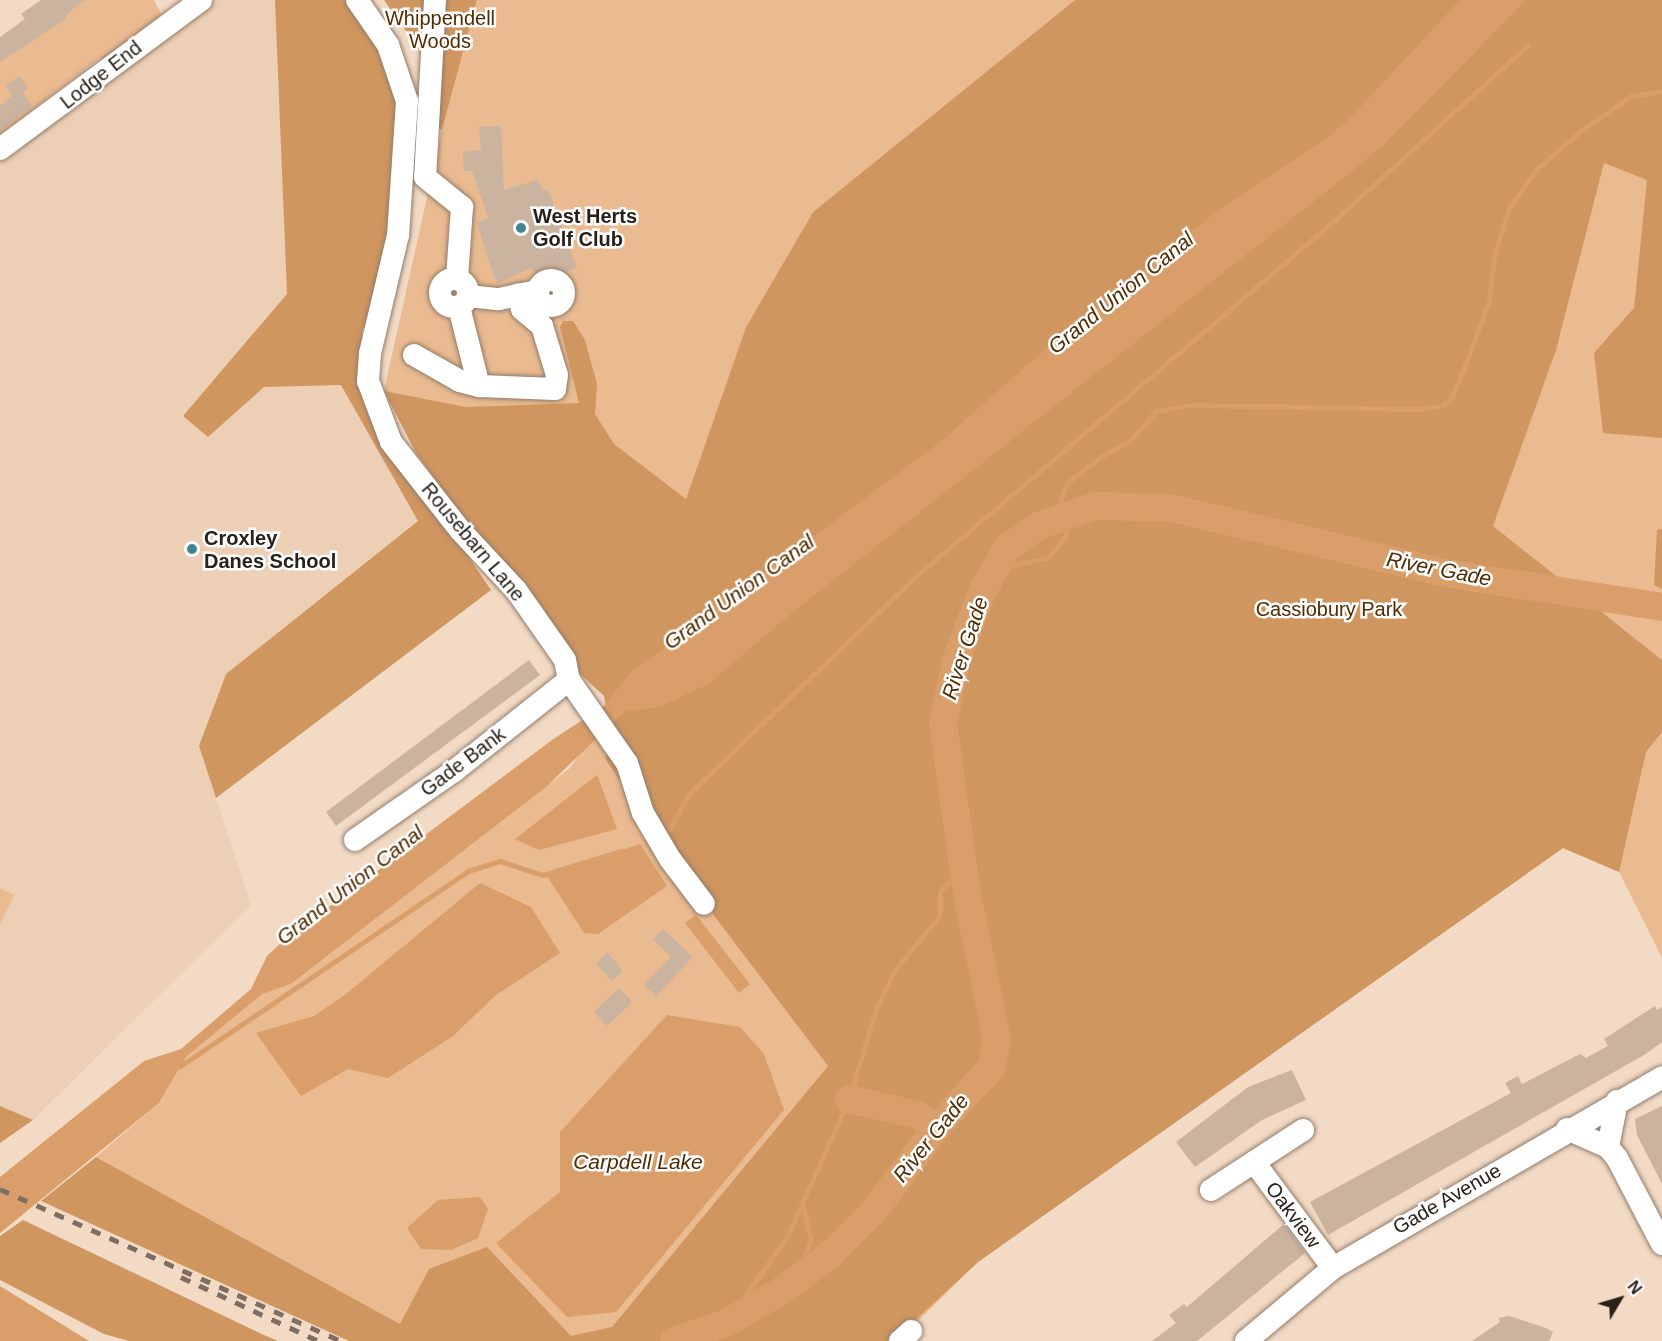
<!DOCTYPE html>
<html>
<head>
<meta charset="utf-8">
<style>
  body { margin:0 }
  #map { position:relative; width:1662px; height:1341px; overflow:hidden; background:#f2dac5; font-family:Helvetica,sans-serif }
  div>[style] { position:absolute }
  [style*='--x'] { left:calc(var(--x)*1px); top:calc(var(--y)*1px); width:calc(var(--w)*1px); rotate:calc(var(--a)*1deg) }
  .built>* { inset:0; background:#edcfb5 }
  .green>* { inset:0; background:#eaba90 }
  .forest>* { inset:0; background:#d09660 }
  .water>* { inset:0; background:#d99e69 }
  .stream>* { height:4.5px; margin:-2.25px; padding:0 2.25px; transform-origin:2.25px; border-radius:2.25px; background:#d99e69 }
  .river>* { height:28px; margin:-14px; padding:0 14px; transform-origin:14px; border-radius:14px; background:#d99e69 }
  .building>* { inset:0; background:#cab39f }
  .roads { filter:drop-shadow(0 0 2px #927c69) drop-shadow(0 0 2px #927c69) }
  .minor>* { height:22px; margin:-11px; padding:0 11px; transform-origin:11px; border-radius:11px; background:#fff }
  .minor>.ring { margin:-11px; padding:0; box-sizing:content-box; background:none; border:22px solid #fff; border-radius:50% }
  .rail>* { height:4.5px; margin-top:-2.25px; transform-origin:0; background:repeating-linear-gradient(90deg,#7d6e61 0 10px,transparent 0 20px) }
  .dots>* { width:16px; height:16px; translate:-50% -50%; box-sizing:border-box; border:3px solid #fff; border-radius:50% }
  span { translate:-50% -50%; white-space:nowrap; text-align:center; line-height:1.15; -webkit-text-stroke:5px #fff; paint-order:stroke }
  .park-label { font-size:20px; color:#522c00 }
  .street-label { font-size:20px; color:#292119 }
  .poi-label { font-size:20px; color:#292119; font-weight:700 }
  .left { translate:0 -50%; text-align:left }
  .water-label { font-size:21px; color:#502a00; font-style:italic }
  .north { position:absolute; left:1590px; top:1269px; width:60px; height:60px; -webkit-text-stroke:4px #fff; paint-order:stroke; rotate:52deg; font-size:16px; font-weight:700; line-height:24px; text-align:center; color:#292119 }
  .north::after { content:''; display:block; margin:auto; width:21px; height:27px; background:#292119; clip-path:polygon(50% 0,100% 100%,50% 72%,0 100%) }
</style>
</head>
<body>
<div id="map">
  <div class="built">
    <i style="clip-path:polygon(214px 0,367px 0,380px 289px,362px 331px,362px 361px,418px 521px,226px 674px,199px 746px,251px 905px,33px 1120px,0 1106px,0 160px)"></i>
  </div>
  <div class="green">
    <i style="clip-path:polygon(83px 0,154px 0,162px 16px,104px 64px,100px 58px,0 134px,0 61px)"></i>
    <i style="clip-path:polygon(477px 0,1075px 0,813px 212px,746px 327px,686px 499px,384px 391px,442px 130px)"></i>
    <i style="clip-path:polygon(1662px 0,1662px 958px,1619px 872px,1563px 848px,978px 1262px,913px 1326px,431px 1341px,96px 1157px,159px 1103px,186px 1057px,262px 994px,291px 984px,570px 768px,585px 746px,625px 712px)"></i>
    <i style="clip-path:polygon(0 888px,14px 895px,0 924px)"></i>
  </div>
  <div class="forest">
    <i style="clip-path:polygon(275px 0,367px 0,395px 61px,399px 155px,380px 289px,362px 331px,362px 361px,417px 481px,491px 590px,216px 798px,199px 746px,226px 674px,418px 521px,341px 385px,264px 387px,208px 437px,183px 416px,287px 294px)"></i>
    <i style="clip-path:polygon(384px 0,477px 0,442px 130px,418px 114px,425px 58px)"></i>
    <i style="clip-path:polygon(1075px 0,1662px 0,1662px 438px,1603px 433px,1594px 353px,1634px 308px,1647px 180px,1604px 163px,1556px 350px,1493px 526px,1662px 660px,1662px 732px,1646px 752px,1619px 872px,1563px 848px,978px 1262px,893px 1341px,349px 1341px,41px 1201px,96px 1157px,400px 1324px,429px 1269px,487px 1247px,571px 1336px,612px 1327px,828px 1066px,666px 852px,605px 758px,612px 742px,604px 696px,565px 660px,416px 453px,384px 391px,466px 407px,579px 403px,560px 327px,563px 321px,573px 321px,585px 340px,597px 384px,595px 414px,614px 444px,686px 499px,746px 327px,813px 212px)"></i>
    <i style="clip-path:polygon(1662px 529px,1662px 589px,1654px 585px,1657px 530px)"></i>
    <i style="clip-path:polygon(0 1106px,33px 1120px,0 1143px)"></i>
    <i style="clip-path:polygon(23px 1220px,264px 1335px,278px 1341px,129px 1341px,104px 1334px,0 1280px,0 1236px)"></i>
  </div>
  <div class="water">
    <i style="clip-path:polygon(1460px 0,1526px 0,1387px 142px,1351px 172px,797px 609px,707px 685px,662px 706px,624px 712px,546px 787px,291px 984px,262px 994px,186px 1057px,159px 1103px,0 1233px,0 1177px,144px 1061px,181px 1049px,251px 989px,267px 956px,281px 943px,552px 740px,604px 706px,629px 674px,939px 443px,1028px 364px,1217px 211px,1325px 139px,1350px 118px)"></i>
    <i style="clip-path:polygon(597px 775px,617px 829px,539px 850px,515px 839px)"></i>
    <i style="clip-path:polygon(640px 844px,667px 886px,598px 934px,584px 933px,547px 876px)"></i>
    <i style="clip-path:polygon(480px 883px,531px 907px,560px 953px,496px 995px,453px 1036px,388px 1078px,348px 1069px,301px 1096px,256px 1033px,314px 1016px,346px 994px)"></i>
    <i style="clip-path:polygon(696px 915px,750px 984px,739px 993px,685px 923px)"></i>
    <i style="clip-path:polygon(667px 1015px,740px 1027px,764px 1054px,784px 1110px,616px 1312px,567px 1317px,496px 1243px,560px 1192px,560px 1132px)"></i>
    <i style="clip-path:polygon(480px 1197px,488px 1209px,478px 1238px,451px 1250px,421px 1249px,407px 1228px,438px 1200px)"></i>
    <i style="clip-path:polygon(0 1286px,89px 1341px,0 1341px)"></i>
  </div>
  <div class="stream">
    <i style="--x:1053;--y:520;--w:40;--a:-69"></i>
    <i style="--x:1067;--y:483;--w:41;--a:-38"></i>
    <i style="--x:1099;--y:458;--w:35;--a:-29"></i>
    <i style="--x:1130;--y:441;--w:40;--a:-49"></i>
    <i style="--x:1156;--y:411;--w:36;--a:-10"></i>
    <i style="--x:1191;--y:405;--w:227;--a:1"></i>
    <i style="--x:1418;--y:409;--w:24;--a:-7"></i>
    <i style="--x:1442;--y:406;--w:12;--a:-42"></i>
    <i style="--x:1451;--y:398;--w:24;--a:-66"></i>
    <i style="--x:1461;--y:376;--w:80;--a:-69.5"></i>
    <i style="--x:1489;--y:301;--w:45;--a:-83.7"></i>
    <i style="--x:1494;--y:256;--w:50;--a:-72.6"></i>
    <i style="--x:1509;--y:208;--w:48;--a:-54.3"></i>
    <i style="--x:1537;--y:169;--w:61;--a:-41"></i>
    <i style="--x:1583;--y:129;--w:58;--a:-34.5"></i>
    <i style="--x:1631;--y:96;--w:31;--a:-9"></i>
    <i style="--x:991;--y:575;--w:27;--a:-24"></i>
    <i style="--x:1016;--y:564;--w:33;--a:-11"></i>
    <i style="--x:1048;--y:558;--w:26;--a:-50"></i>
    <i style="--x:1065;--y:538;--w:25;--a:-76"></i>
    <i style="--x:665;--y:838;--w:50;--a:-61.4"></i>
    <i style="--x:689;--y:794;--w:310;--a:-43.8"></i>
    <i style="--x:913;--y:579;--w:553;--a:-40.38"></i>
    <i style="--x:1334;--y:221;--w:261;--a:-42.2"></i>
    <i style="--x:179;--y:1067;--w:349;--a:-34.1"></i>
    <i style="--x:468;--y:871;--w:34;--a:-17"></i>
    <i style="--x:500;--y:861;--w:45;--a:18"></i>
    <i style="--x:543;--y:875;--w:82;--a:-17.1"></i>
    <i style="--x:797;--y:1279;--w:42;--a:-70.7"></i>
    <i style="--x:811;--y:1239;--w:36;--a:-104"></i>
    <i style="--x:726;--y:1323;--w:105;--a:-54.7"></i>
    <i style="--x:787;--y:1237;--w:151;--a:-65.8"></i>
    <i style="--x:849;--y:1099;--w:94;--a:-73.3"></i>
    <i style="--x:876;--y:1009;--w:43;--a:-64"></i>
    <i style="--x:895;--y:970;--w:71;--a:-50.7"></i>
    <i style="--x:940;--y:915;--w:24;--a:-90"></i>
    <i style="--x:940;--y:891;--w:31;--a:-42"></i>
  </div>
  <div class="river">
    <i style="--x:849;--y:1099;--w:71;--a:13.1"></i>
    <i style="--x:918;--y:1115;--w:22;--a:32"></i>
    <i style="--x:674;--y:1341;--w:55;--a:-19.1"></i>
    <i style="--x:726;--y:1323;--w:60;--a:-30"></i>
    <i style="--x:778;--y:1293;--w:63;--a:-36"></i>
    <i style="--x:829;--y:1256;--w:62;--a:-45"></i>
    <i style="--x:873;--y:1212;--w:106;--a:-53"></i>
    <i style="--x:937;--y:1127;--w:81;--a:-47.5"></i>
    <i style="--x:992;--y:1067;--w:28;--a:-80"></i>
    <i style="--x:997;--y:1039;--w:147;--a:-101.8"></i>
    <i style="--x:967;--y:895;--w:174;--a:-97.9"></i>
    <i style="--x:943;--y:723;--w:66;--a:-77.8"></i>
    <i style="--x:957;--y:658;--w:71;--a:-69.3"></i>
    <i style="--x:982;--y:592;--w:51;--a:-60.4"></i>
    <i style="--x:1007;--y:548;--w:40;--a:-34.9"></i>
    <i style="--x:1040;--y:525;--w:59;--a:-18.7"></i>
    <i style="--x:1096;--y:506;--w:75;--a:1.5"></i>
    <i style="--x:1171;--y:508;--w:287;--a:13.3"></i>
    <i style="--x:1450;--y:574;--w:215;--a:8.8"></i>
  </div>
  <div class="building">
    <i style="clip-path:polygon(41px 0,84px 0,65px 16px,67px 18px,0 62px,0 37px,25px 19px,21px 14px)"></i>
    <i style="clip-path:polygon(19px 76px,28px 88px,23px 93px,32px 105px,0 131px,0 106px,13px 95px,6px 86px)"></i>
    <i style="clip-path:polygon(501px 126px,504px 190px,538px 180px,542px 191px,548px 189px,577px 267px,547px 280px,531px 268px,497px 284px,486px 253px,477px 222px,488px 218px,472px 171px,464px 171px,463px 152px,481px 150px,479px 127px)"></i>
    <i style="clip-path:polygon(529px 660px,540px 675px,336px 826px,326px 812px)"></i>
    <i style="clip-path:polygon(663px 929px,693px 957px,656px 996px,644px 985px,671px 957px,653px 939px)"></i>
    <i style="clip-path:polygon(607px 952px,623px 971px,611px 981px,596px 963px)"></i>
    <i style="clip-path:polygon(619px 988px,632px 1002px,607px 1026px,594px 1012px)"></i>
    <i style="clip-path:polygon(1655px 1006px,1657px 1010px,1662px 1007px,1662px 1042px,1644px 1055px,1328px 1235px,1310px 1202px,1511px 1093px,1505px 1083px,1518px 1076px,1522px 1084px,1580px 1054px,1586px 1058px,1608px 1046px,1604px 1039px)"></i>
    <i style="clip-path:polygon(1292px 1070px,1306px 1100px,1262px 1120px,1195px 1167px,1176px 1142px,1248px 1087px)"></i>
    <i style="clip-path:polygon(1662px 1106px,1662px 1184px,1637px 1135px,1635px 1119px)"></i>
    <i style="clip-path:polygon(1284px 1224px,1305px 1253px,1197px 1341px,1152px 1341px,1176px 1323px,1169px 1315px,1184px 1304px,1187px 1307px)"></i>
    <i style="clip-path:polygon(1509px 1316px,1546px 1328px,1553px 1332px,1549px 1341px,1472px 1341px,1500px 1322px,1499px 1318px)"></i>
  </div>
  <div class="roads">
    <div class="minor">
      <i style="--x:357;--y:0;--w:55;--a:55.4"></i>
      <i style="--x:388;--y:45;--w:59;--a:71.3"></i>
      <i style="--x:407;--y:101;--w:134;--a:93.8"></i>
      <i style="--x:398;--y:235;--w:121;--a:103.3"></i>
      <i style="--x:370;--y:353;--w:28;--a:94"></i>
      <i style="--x:368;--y:381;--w:65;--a:69.3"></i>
      <i style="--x:391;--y:442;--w:112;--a:51.9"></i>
      <i style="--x:460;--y:530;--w:82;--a:47"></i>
      <i style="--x:516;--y:590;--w:85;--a:55"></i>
      <i style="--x:565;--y:660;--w:20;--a:79"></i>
      <i style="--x:569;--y:680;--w:101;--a:55.1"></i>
      <i style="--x:627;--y:763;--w:52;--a:72.3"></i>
      <i style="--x:643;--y:813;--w:53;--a:59.6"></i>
      <i style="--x:670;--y:859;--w:56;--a:52.9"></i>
      <i style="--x:435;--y:0;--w:177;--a:93.2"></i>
      <i style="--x:425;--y:177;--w:48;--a:39"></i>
      <i style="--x:462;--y:207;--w:72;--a:94"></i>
      <i style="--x:0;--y:149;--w:250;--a:-36.5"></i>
      <i class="ring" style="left:440px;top:279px;width:6px;height:6px"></i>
      <i class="ring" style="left:538px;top:280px;width:4px;height:4px"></i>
      <i style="--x:468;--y:296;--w:31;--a:6"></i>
      <i style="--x:499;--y:299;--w:34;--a:-12"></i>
      <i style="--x:459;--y:307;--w:81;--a:75.8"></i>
      <i style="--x:479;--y:386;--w:76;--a:2.3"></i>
      <i style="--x:555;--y:389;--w:14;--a:-82"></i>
      <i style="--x:557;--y:375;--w:51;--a:-107"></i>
      <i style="--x:542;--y:326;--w:26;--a:-140"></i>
      <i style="--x:522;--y:309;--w:15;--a:-106"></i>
      <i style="--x:414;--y:355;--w:53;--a:29.5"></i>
      <i style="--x:460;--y:381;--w:20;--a:15"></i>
      <i style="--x:355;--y:840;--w:121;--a:-34.9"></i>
      <i style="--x:454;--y:771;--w:147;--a:-38.4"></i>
      <i style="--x:1567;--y:1129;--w:45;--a:23.7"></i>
      <i style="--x:1608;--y:1147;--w:14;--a:51"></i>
      <i style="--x:1617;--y:1158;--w:97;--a:62.4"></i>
      <i style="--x:1608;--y:1147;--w:47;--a:-78.9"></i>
      <i style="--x:1254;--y:1162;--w:132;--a:53.3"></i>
      <i style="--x:1211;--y:1190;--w:110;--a:-33.1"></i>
      <i style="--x:900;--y:1341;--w:15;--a:-42"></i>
      <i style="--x:1246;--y:1341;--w:114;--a:-40"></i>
      <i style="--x:1333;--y:1268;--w:380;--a:-30.1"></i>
    </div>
  </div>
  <div class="rail">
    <i style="--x:0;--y:1189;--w:373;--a:24"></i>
    <i style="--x:181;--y:1277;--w:152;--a:24.9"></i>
  </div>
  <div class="dots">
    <i style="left:521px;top:228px;background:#408593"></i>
    <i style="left:192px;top:549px;background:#408593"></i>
  </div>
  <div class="park-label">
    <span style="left:440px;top:30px">Whippendell<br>Woods</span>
    <span style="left:1329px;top:609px">Cassiobury Park</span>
  </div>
  <div class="street-label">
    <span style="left:101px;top:75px;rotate:-38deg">Lodge End</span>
    <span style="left:473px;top:542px;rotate:50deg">Rousebarn Lane</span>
    <span style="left:463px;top:762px;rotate:-37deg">Gade Bank</span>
    <span style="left:1447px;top:1199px;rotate:-30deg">Gade Avenue</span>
    <span style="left:1293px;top:1215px;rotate:53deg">Oakview</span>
  </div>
  <div class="poi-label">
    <span class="left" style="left:533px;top:228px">West Herts<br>Golf Club</span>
    <span class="left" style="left:204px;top:550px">Croxley<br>Danes School</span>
  </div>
  <div class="water-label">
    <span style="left:1121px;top:293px;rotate:-39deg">Grand Union Canal</span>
    <span style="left:1439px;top:569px;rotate:11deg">River Gade</span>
    <span style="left:739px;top:592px;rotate:-36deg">Grand Union Canal</span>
    <span style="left:965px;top:648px;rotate:-72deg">River Gade</span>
    <span style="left:350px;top:885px;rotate:-38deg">Grand Union Canal</span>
    <span style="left:931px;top:1138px;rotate:-51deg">River Gade</span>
    <span style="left:638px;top:1162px">Carpdell Lake</span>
  </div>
  <div class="north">N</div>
</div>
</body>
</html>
